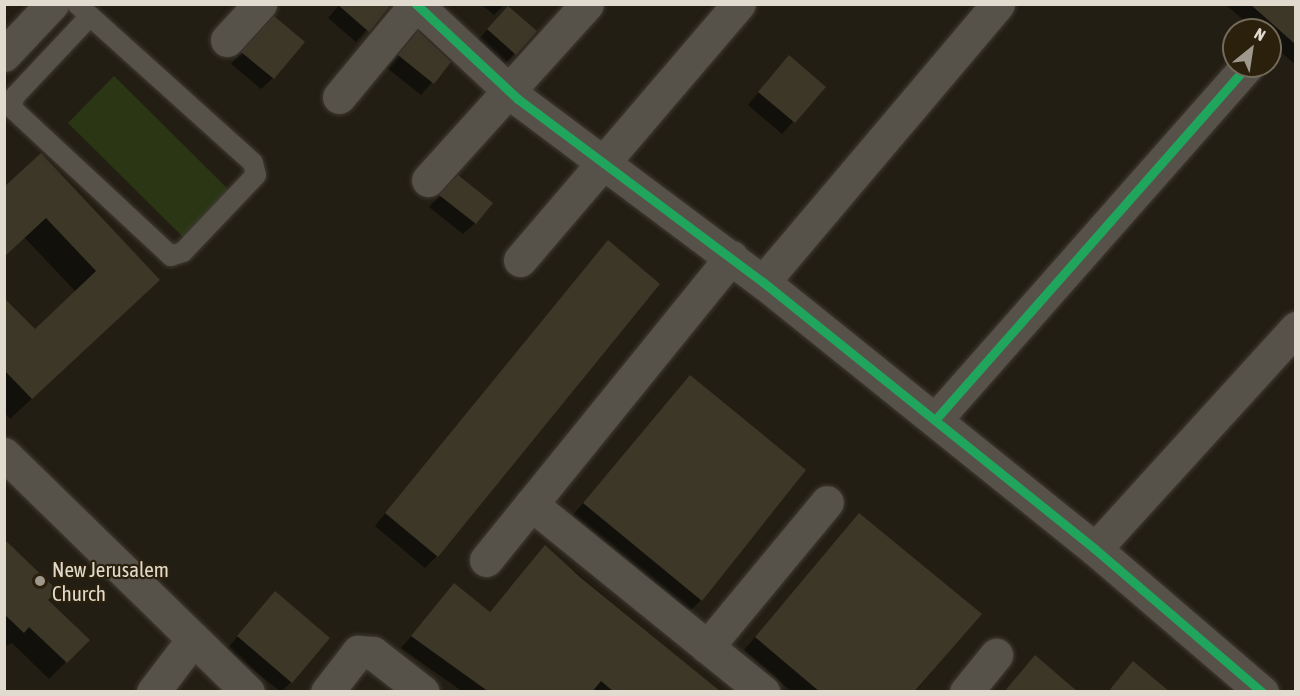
<!DOCTYPE html>
<html>
<head>
<meta charset="utf-8">
<style>
  body { margin:0 }
  #map { position:relative; width:1300px; height:696px; overflow:hidden; background:#231e13; font-family:"Asap Condensed",sans-serif }
  div>[style] { position:absolute }
  [style*='--x'] { left:calc(var(--x)*1px); top:calc(var(--y)*1px); width:calc(var(--w)*1px); rotate:calc(var(--a)*1deg) }
  .green>* { inset:0; background:#2b3714 }
  .shadow>* { inset:0; background:#0007 }
  .building>* { inset:0; background:#3d3728 }
  .roads { filter:drop-shadow(0 0 2px #3f3a33) drop-shadow(0 0 2px #3f3a33) }
  .lane>* { height:20px; margin:-10px; padding:0 10px; transform-origin:10px; border-radius:10px; background:#56524a }
  .street>* { height:33px; margin:-16.5px; padding:0 16.5px; transform-origin:16.5px; border-radius:16.5px; background:#56524a }
  .cycleway>* { height:9px; margin:-4.5px; padding:0 4.5px; transform-origin:4.5px; border-radius:4.5px; background:#20a55d }
  .dots>* { width:16px; height:16px; translate:-50% -50%; box-sizing:border-box; border:3px solid #2a200c; border-radius:50% }
  span { translate:-50% -50%; white-space:nowrap; text-align:center; line-height:1.15; -webkit-text-stroke:4.5px #2a200c; paint-order:stroke }
  .poi-label { font-size:21px; color:#e1dace }
  .left { translate:0 -50%; text-align:left }
  .frame { position:absolute; inset:0; border:6px solid #e1dace; pointer-events:none }
  .north { position:absolute; left:1222px; top:18px; width:60px; height:60px; box-sizing:border-box; background:#2a200c; border:2px solid #736a5a; border-radius:50%; rotate:30deg; font-size:16px; font-weight:700; line-height:24px; text-align:center; color:#e1dace }
  .north::after { content:''; display:block; margin:auto; width:21px; height:27px; background:#9e988d; clip-path:polygon(50% 0,100% 100%,50% 72%,0 100%) }
</style>
</head>
<body>
<div id="map">
  <div class="green">
    <i style="clip-path:polygon(114px 76px,234px 195px,188px 242px,68px 123px)"></i>
  </div>
  <div class="shadow">
    <i style="clip-path:polygon(340px 4px,387px 7px,356px 42px,328px 18px)"></i>
    <i style="clip-path:polygon(481px 4px,505px 4px,494px 15px)"></i>
    <i style="clip-path:polygon(1225px 4px,1296px 4px,1296px 65px,1270px 43px,1270px 30px,1255px 30px)"></i>
    <i style="clip-path:polygon(497px 19px,535px 31px,503px 66px,477px 41px)"></i>
    <i style="clip-path:polygon(263px 30px,273px 78px,261px 89px,231px 64px)"></i>
    <i style="clip-path:polygon(418px 33px,449px 63px,421px 95px,387px 68px)"></i>
    <i style="clip-path:polygon(778px 69px,824px 87px,782px 134px,748px 105px)"></i>
    <i style="clip-path:polygon(41px 156px,137px 300px,10px 419px,4px 412px,4px 300px,35px 331px,76px 292px,24px 237px)"></i>
    <i style="clip-path:polygon(458px 177px,475px 223px,463px 234px,429px 207px)"></i>
    <i style="clip-path:polygon(608px 242px,437px 556px,425px 568px,375px 526px)"></i>
    <i style="clip-path:polygon(690px 377px,701px 600px,690px 611px,573px 515px)"></i>
    <i style="clip-path:polygon(859px 515px,980px 614px,915px 692px,792px 692px,744px 650px)"></i>
    <i style="clip-path:polygon(4px 541px,46px 600px,88px 640px,49px 679px,12px 643px,4px 647px)"></i>
    <i style="clip-path:polygon(545px 547px,720px 692px,463px 692px,401px 648px,455px 585px,489px 613px)"></i>
    <i style="clip-path:polygon(264px 605px,291px 682px,281px 692px,227px 649px)"></i>
  </div>
  <div class="building">
    <i style="clip-path:polygon(337px 4px,386px 4px,389px 7px,369px 32px)"></i>
    <i style="clip-path:polygon(1250px 4px,1296px 4px,1296px 45px)"></i>
    <i style="clip-path:polygon(508px 6px,537px 31px,516px 55px,487px 29px)"></i>
    <i style="clip-path:polygon(274px 16px,305px 42px,274px 79px,241px 52px)"></i>
    <i style="clip-path:polygon(418px 31px,451px 62px,434px 84px,398px 55px)"></i>
    <i style="clip-path:polygon(789px 55px,826px 87px,795px 123px,758px 92px)"></i>
    <i style="clip-path:polygon(41px 153px,160px 280px,32px 399px,4px 370px,4px 298px,35px 329px,96px 271px,46px 218px,4px 257px,4px 187px)"></i>
    <i style="clip-path:polygon(458px 175px,493px 203px,476px 224px,439px 195px)"></i>
    <i style="clip-path:polygon(608px 240px,660px 284px,438px 557px,385px 513px)"></i>
    <i style="clip-path:polygon(690px 375px,806px 470px,702px 601px,583px 503px)"></i>
    <i style="clip-path:polygon(859px 513px,982px 614px,914px 692px,820px 692px,755px 637px)"></i>
    <i style="clip-path:polygon(4px 539px,57px 590px,48px 600px,90px 640px,67px 663px,29px 627px,24px 633px,4px 614px)"></i>
    <i style="clip-path:polygon(545px 545px,580px 577px,721px 692px,614px 692px,601px 681px,592px 692px,489px 692px,411px 636px,454px 583px,490px 612px)"></i>
    <i style="clip-path:polygon(275px 591px,330px 638px,292px 683px,237px 636px)"></i>
    <i style="clip-path:polygon(1035px 655px,1078px 692px,1004px 692px)"></i>
    <i style="clip-path:polygon(1133px 661px,1170px 692px,1108px 692px)"></i>
  </div>
  <div class="roads">
    <div class="lane">
      <i style="--x:77;--y:4;--w:18;--a:43"></i>
      <i style="--x:90;--y:16;--w:219;--a:42"></i>
      <i style="--x:253;--y:163;--w:12;--a:76"></i>
      <i style="--x:256;--y:175;--w:106;--a:133.5"></i>
      <i style="--x:183;--y:252;--w:13;--a:162"></i>
      <i style="--x:171;--y:256;--w:217;--a:-137.1"></i>
      <i style="--x:12;--y:108;--w:11;--a:-80"></i>
      <i style="--x:14;--y:97;--w:111;--a:-46.8"></i>
    </div>
    <div class="street">
      <i style="--x:416;--y:4;--w:139;--a:43"></i>
      <i style="--x:518;--y:99;--w:306;--a:36.8"></i>
      <i style="--x:763;--y:282;--w:426;--a:38.8"></i>
      <i style="--x:1095;--y:549;--w:220;--a:40.6"></i>
      <i style="--x:227;--y:40;--w:49;--a:-47.5"></i>
      <i style="--x:4;--y:55;--w:70;--a:-46.7"></i>
      <i style="--x:339;--y:97;--w:121;--a:-50.4"></i>
      <i style="--x:428;--y:180;--w:237;--a:-47.9"></i>
      <i style="--x:520;--y:260;--w:337;--a:-49.5"></i>
      <i style="--x:763;--y:282;--w:364;--a:-49.8"></i>
      <i style="--x:935;--y:420;--w:472;--a:-48.6"></i>
      <i style="--x:4;--y:454;--w:341;--a:44.3"></i>
      <i style="--x:531;--y:504;--w:299;--a:39"></i>
      <i style="--x:1095;--y:549;--w:299;--a:-47.7"></i>
      <i style="--x:486;--y:560;--w:390;--a:-51"></i>
      <i style="--x:707;--y:647;--w:188;--a:-50.4"></i>
      <i style="--x:153;--y:692;--w:63;--a:-52.8"></i>
      <i style="--x:327;--y:692;--w:51;--a:-52.2"></i>
      <i style="--x:358;--y:652;--w:15;--a:4"></i>
      <i style="--x:373;--y:653;--w:63;--a:38"></i>
      <i style="--x:966;--y:692;--w:48;--a:-51"></i>
    </div>
  </div>
  <div class="cycleway">
    <i style="--x:416;--y:4;--w:139;--a:43"></i>
    <i style="--x:518;--y:99;--w:306;--a:36.8"></i>
    <i style="--x:763;--y:282;--w:426;--a:38.8"></i>
    <i style="--x:1095;--y:549;--w:220;--a:40.6"></i>
    <i style="--x:935;--y:420;--w:472;--a:-48.6"></i>
  </div>
  <div class="dots">
    <i style="left:40px;top:581px;background:#9e988d"></i>
  </div>
  <div class="poi-label">
    <span class="left" style="left:52px;top:581px">New Jerusalem<br>Church</span>
  </div>
  <div class="frame"></div>
  <div class="north">N</div>
</div>
</body>
</html>
